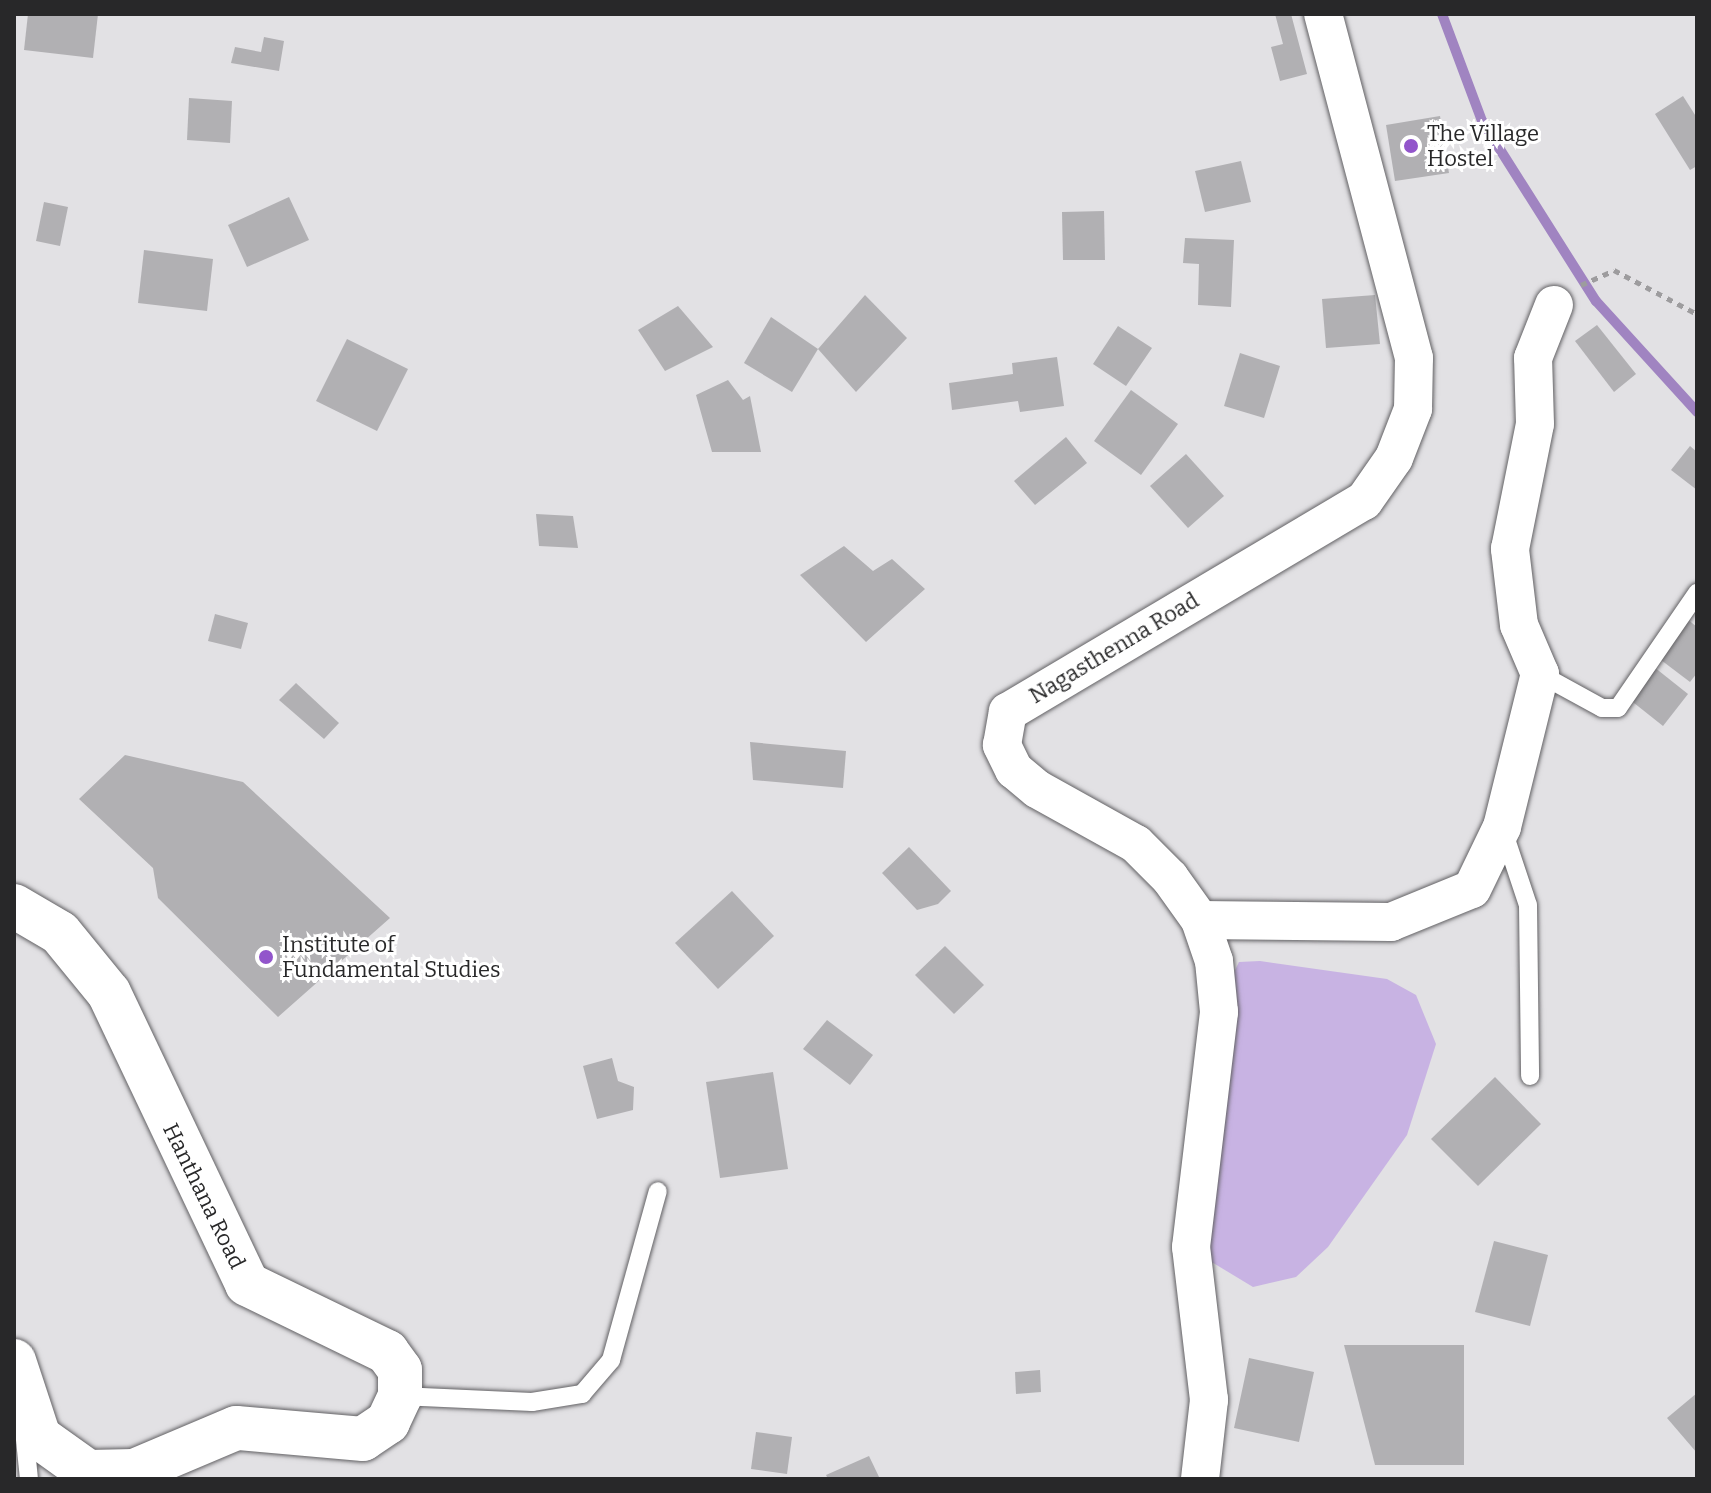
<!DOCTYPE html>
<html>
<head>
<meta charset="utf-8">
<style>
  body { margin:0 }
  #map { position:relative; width:1711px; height:1493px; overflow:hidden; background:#e2e1e4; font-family:Bitter,serif }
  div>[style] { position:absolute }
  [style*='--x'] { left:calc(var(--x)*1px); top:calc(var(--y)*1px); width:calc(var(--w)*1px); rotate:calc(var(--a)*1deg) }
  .green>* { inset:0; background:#c8b3e3 }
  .stream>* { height:10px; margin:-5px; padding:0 5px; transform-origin:5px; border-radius:5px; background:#a084c1 }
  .building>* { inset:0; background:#b1b0b3 }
  .path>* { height:5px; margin-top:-2.5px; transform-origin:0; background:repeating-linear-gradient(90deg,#9d9c9e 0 6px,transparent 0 12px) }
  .roads { filter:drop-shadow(0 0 2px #626164) drop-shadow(0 0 2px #626164) }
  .lane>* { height:18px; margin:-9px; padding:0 9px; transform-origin:9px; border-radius:9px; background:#fff }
  .street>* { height:38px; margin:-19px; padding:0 19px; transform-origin:19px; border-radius:19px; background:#fff }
  .secondary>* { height:44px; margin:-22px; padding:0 22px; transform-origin:22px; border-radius:22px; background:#fff }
  .dots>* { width:22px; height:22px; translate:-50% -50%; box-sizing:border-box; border:4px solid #fff; border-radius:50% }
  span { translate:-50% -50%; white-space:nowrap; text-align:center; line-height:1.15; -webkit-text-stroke:6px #fff; paint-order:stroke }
  .poi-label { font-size:22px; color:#282829 }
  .left { translate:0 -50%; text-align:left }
  .street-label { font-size:22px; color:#282829 }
  .frame { position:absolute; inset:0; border:16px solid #282829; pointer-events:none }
</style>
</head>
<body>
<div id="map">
  <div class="green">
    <i style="clip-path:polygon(1260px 961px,1387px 979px,1416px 995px,1436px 1044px,1407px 1135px,1328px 1247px,1296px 1277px,1253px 1287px,1200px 1255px,1227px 987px,1239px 962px)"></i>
  </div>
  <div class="stream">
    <i style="--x:1442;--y:14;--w:114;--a:69.5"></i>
    <i style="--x:1482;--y:121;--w:213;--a:57.7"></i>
    <i style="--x:1596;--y:301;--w:150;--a:47.7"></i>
  </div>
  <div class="building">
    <i style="clip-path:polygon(28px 14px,98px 14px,93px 58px,24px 50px)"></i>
    <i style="clip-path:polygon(1275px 14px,1291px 14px,1307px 74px,1280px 81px,1271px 47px,1283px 44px)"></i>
    <i style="clip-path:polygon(264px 37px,284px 41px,279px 71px,231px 63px,235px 47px,261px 52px)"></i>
    <i style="clip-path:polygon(1683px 96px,1697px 118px,1697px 166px,1690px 170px,1655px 114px)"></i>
    <i style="clip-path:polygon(189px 98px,232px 101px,230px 143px,187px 140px)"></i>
    <i style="clip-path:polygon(1440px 116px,1449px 173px,1395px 181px,1386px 125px)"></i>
    <i style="clip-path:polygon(1241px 161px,1251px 202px,1205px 212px,1195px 171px)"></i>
    <i style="clip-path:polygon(289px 197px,309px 240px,247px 267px,228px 225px)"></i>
    <i style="clip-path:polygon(44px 202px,68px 207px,60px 246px,36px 241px)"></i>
    <i style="clip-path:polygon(1104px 211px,1105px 260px,1063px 260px,1062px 212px)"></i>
    <i style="clip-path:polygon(1185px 238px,1234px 240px,1231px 307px,1198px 305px,1199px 264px,1183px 263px)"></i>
    <i style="clip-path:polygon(144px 250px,213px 259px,207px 311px,138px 303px)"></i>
    <i style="clip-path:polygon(865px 295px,907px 338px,856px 392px,818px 349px)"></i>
    <i style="clip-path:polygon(1375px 295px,1380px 344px,1326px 348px,1322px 299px)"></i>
    <i style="clip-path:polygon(678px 306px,713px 347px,665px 371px,638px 330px)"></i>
    <i style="clip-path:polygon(771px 317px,818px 349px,792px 392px,744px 363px)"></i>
    <i style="clip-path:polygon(1597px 325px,1636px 374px,1614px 392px,1575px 341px)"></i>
    <i style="clip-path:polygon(1118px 326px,1152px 348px,1126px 386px,1093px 364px)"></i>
    <i style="clip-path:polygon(347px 339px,408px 369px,377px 431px,316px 401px)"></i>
    <i style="clip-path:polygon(1240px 353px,1280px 366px,1264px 418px,1224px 406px)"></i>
    <i style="clip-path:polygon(1057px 357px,1064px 406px,1020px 412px,1018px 401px,952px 410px,949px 383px,1013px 374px,1012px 363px)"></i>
    <i style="clip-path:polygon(728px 380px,743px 400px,750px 396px,761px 452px,712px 452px,696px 395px)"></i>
    <i style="clip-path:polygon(1131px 390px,1178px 424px,1141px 475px,1094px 441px)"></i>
    <i style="clip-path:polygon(1066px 437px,1087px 463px,1035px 505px,1014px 481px)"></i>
    <i style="clip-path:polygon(1690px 446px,1697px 452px,1697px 490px,1671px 470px)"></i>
    <i style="clip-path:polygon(1186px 454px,1224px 496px,1188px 528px,1150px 486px)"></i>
    <i style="clip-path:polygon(536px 514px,573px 516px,578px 548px,539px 546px)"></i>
    <i style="clip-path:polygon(844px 546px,873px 571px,892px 559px,925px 589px,866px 642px,800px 575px)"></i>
    <i style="clip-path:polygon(215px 614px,248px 623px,241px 649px,208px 641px)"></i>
    <i style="clip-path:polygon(1687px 619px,1697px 627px,1697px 673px,1690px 682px,1657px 657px)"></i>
    <i style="clip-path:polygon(1654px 667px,1688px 694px,1663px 726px,1629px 699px)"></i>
    <i style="clip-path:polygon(296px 683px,339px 723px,324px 739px,279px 700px)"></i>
    <i style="clip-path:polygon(750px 742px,846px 751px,843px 788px,753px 780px)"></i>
    <i style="clip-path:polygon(125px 755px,243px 782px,390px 918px,278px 1017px,158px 898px,153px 868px,79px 799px)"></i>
    <i style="clip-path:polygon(909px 847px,951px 891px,938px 904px,917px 910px,882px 873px)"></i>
    <i style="clip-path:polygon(732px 891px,774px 936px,718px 989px,675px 943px)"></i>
    <i style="clip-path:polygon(945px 946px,984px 985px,954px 1014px,915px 975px)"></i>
    <i style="clip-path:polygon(827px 1020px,873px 1055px,850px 1085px,803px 1049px)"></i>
    <i style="clip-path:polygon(612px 1058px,618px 1081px,634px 1087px,633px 1110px,597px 1119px,583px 1066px)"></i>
    <i style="clip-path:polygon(773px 1072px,788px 1169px,720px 1178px,706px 1082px)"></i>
    <i style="clip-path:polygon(1495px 1077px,1541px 1124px,1478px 1186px,1431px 1139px)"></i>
    <i style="clip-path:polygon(1494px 1241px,1548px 1255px,1530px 1326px,1475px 1312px)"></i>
    <i style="clip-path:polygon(1344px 1345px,1464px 1345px,1464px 1465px,1375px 1465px)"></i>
    <i style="clip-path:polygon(1249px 1358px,1314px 1372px,1299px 1442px,1234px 1428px)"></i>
    <i style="clip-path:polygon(1040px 1370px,1041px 1392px,1016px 1394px,1015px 1372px)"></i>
    <i style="clip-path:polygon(1697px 1393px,1697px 1453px,1667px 1418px)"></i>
    <i style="clip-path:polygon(756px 1432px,792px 1437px,787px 1474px,751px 1469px)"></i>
    <i style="clip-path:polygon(869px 1456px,880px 1479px,828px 1479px,826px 1475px)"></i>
  </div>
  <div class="path">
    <i style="--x:1581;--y:285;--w:36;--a:-24"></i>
    <i style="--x:1614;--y:270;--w:94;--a:27.9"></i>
  </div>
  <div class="roads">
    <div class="lane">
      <i style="--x:1540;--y:674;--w:71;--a:28.7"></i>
      <i style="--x:1602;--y:708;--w:16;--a:0"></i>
      <i style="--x:1618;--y:708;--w:140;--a:-55.5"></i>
      <i style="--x:1502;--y:827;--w:82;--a:71.6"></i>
      <i style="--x:1528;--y:905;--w:171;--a:89.3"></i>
      <i style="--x:400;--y:1396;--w:132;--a:2.6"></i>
      <i style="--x:532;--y:1402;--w:51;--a:-9.1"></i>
      <i style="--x:582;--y:1394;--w:45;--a:-49.5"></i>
      <i style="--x:611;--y:1360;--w:175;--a:-74.5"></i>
      <i style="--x:24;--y:1430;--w:49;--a:84.2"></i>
    </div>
    <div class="street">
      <i style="--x:1200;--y:920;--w:191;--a:0.6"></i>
      <i style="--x:1391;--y:922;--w:87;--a:-22.2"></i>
      <i style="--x:1472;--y:889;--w:69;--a:-64.2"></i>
      <i style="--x:1502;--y:827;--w:158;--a:-76.1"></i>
      <i style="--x:1540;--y:674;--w:53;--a:-113.2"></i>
      <i style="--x:1519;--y:625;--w:77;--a:-96.8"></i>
      <i style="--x:1510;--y:549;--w:127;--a:-78.7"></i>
      <i style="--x:1535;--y:424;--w:66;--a:-91.7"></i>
      <i style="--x:1533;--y:358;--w:57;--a:-68.4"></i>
      <i style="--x:1200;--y:1479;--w:80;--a:-83.5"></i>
      <i style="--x:1209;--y:1400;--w:154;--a:-96.7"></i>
      <i style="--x:1191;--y:1247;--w:237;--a:-83.2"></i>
      <i style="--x:1219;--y:1012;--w:51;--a:-95.6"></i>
      <i style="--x:1214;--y:961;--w:43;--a:-108.9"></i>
      <i style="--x:1200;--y:920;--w:52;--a:-125.5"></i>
      <i style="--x:1170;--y:878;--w:48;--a:-135"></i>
      <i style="--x:1136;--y:844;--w:113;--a:-150.9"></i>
      <i style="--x:1037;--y:789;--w:30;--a:-140"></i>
      <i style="--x:1014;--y:770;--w:28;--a:-116"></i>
      <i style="--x:1002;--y:745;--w:34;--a:-80"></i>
      <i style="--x:1008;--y:712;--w:414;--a:-30.7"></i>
      <i style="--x:1364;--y:501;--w:52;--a:-55.1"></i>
      <i style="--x:1394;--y:458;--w:53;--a:-68.8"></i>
      <i style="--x:1413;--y:409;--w:51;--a:-88.9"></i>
      <i style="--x:1414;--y:358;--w:356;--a:-104.8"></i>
    </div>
    <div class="secondary">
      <i style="--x:14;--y:906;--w:53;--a:30.4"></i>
      <i style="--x:60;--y:933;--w:77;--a:50.8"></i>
      <i style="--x:109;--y:993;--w:322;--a:64.6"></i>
      <i style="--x:247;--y:1284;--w:156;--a:25.9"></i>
      <i style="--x:387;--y:1352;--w:22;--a:54"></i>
      <i style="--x:400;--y:1370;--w:26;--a:90"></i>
      <i style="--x:400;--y:1396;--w:29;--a:115"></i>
      <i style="--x:388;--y:1422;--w:30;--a:146"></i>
      <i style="--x:363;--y:1439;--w:127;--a:-175"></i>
      <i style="--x:236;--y:1428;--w:111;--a:157.1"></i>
      <i style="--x:134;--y:1471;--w:46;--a:178.8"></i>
      <i style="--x:88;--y:1472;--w:60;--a:-144.5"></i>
      <i style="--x:39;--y:1437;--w:80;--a:-108.2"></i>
    </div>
  </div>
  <div class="dots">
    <i style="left:1411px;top:146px;background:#9255cb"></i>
    <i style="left:266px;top:957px;background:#9255cb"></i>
  </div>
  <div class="poi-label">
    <span class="left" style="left:1427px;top:146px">The Village<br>Hostel</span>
    <span class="left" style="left:282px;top:957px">Institute of<br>Fundamental Studies</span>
  </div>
  <div class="street-label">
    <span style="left:1114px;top:648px;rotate:-31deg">Nagasthenna Road</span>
    <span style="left:204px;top:1196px;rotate:64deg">Hanthana Road</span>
  </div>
  <div class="frame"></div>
</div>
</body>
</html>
